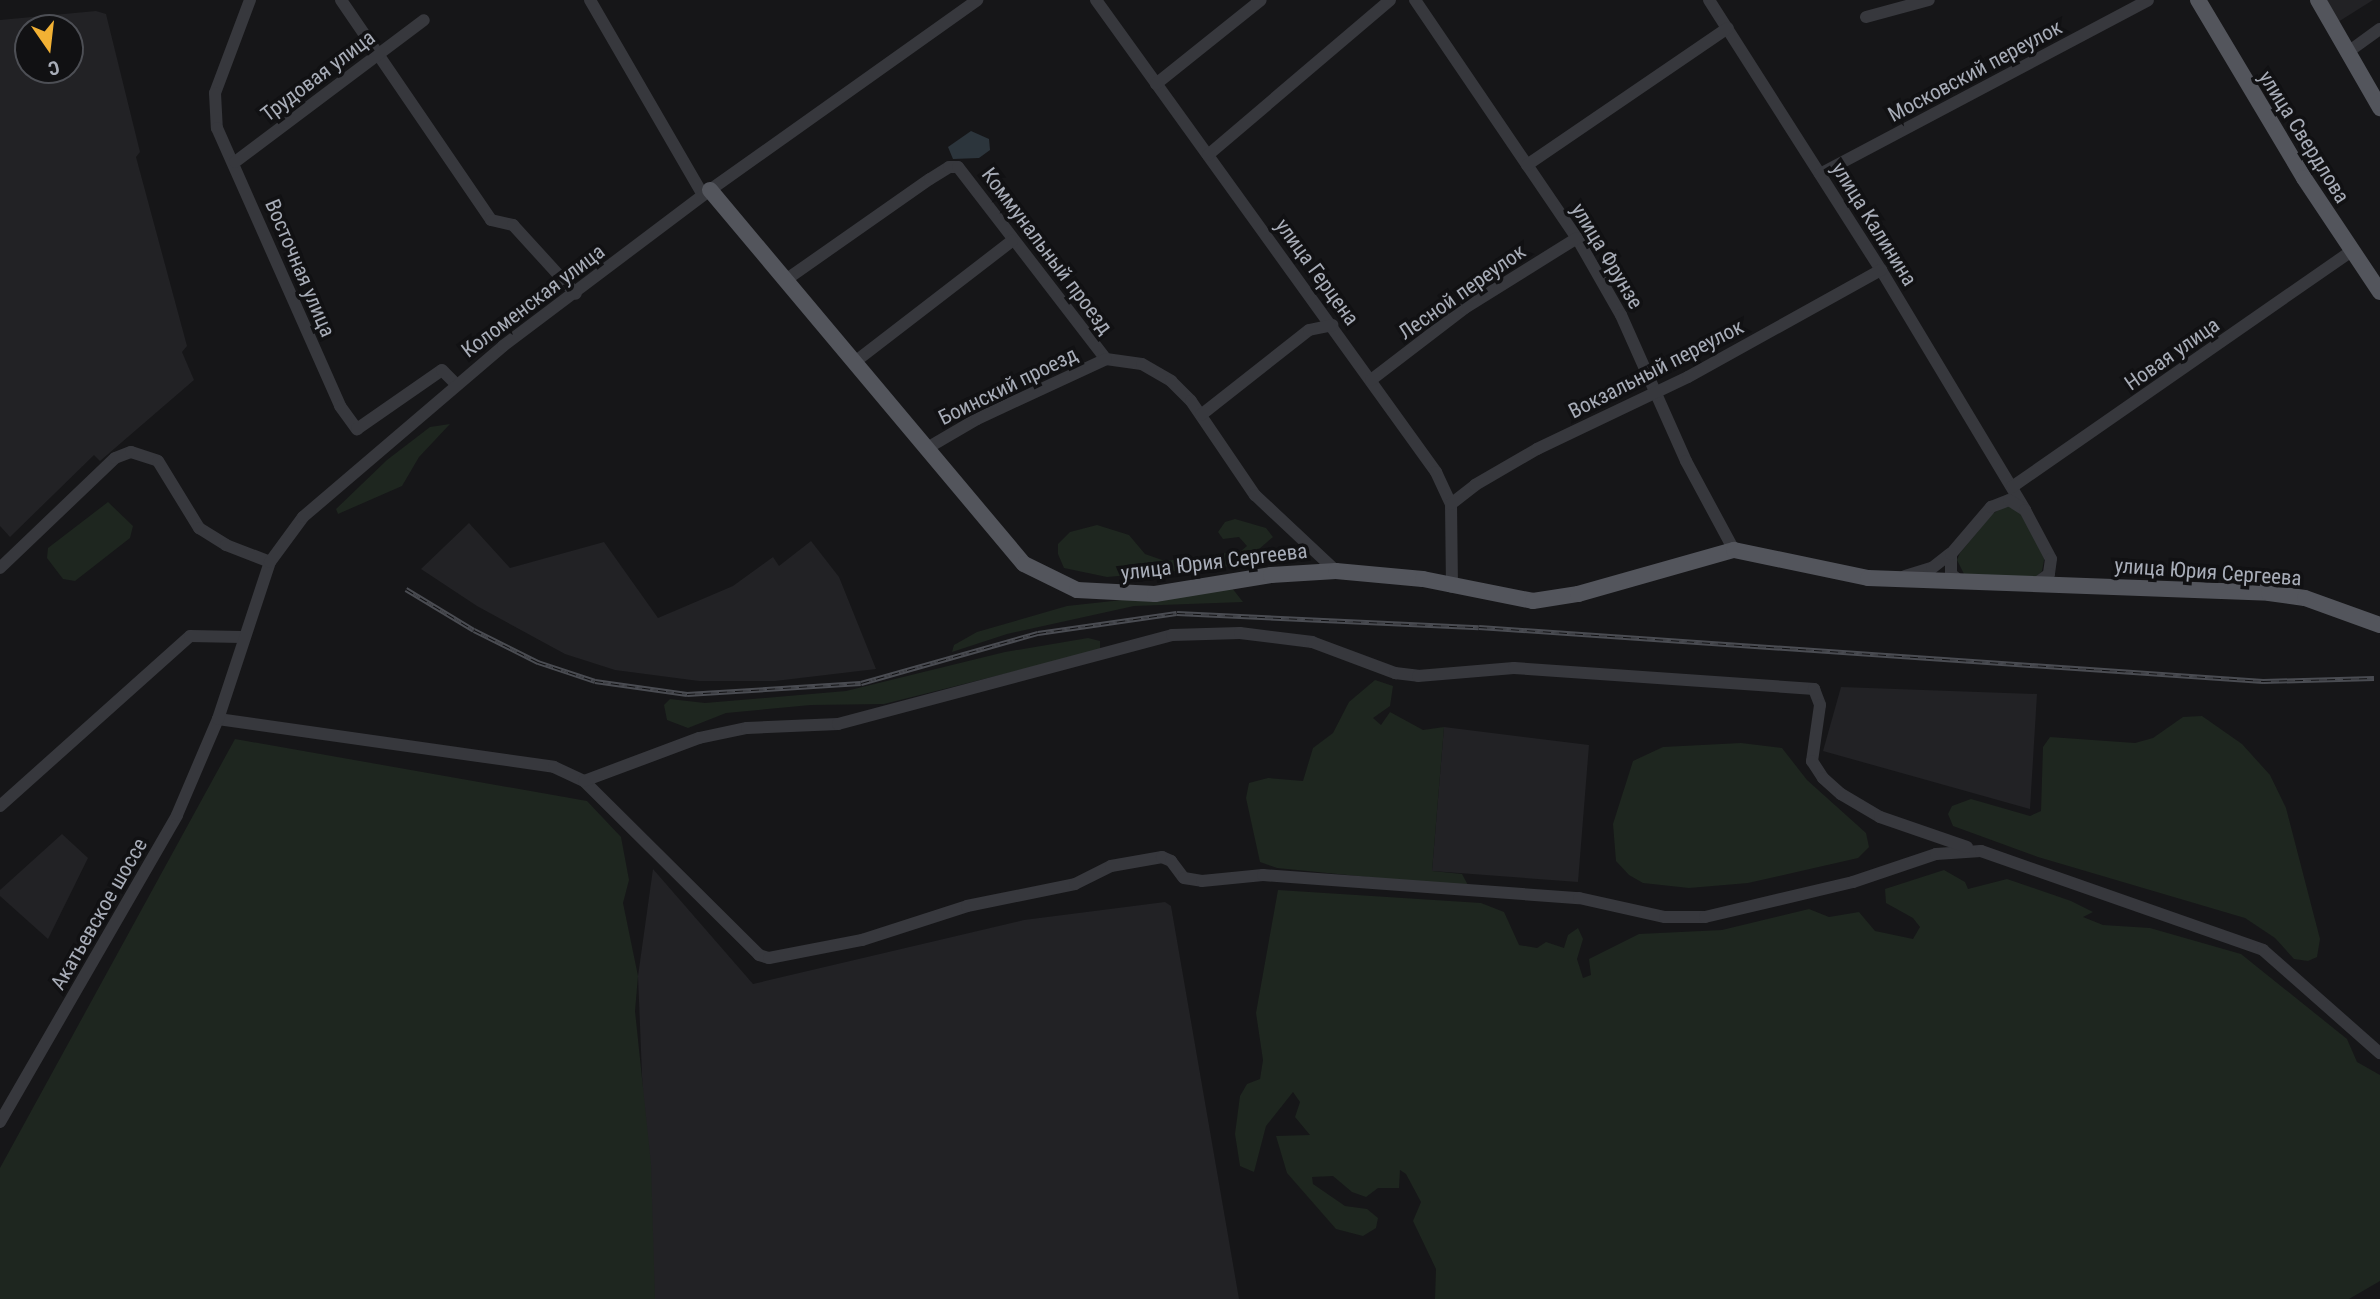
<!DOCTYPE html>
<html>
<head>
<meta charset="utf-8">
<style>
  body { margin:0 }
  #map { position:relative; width:2380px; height:1299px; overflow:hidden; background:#161618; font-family:"Roboto Condensed",sans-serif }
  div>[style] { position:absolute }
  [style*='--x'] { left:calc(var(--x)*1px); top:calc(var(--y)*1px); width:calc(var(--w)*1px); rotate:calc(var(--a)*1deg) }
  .built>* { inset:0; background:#222225 }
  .green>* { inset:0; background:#1e261f }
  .water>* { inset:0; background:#2c353c }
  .minor>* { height:12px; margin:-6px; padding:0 6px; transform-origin:6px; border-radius:6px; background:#37383d }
  .major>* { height:16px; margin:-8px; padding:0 8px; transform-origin:8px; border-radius:8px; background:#53555c }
  .rail>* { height:5px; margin-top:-2.5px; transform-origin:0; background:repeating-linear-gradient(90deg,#111113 0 8px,#4a4c52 0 16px); box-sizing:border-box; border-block:2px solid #4a4c52 }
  span { translate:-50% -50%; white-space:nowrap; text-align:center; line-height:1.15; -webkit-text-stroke:7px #111113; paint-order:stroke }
  .street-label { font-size:21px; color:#a8adb8 }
  .north { position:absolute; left:14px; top:14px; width:70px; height:70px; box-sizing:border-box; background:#111113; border:2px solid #4d4f55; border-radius:50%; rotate:166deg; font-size:19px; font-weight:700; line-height:28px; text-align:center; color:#a8adb8 }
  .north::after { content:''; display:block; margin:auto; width:24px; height:32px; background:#f2b134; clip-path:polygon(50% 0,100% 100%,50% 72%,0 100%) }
</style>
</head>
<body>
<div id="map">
  <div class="built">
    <i style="clip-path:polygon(2327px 0,2373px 0,2338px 22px)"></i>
    <i style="clip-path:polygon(evenodd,96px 11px,106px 14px,140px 152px,136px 157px,187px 346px,182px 352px,194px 380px,100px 461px,94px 455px,10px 537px,0 526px,0 20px,96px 11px,28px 28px,70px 28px,70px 70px,28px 70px,28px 28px)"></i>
    <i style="clip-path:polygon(469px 523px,510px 568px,604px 542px,658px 618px,733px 586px,773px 557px,779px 566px,811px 541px,839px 577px,876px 669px,775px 681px,699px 681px,615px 670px,565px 654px,477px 606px,421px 569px)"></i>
    <i style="clip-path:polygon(1841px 687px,2037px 694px,2030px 809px,1823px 751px)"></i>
    <i style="clip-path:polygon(1444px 727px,1589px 745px,1578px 882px,1432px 871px)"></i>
    <i style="clip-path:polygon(62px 834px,88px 858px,48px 939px,0 896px,0 890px)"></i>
    <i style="clip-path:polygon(653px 869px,753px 984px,1024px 920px,1165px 902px,1171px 906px,1239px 1299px,651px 1299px,638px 976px)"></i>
  </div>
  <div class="green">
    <i style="clip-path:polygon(450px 424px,419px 457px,402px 486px,338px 514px,336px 509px,387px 460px,430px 427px)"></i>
    <i style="clip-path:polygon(108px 502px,133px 526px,130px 538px,75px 581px,63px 579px,47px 558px,48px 548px)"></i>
    <i style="clip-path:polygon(2007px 505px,2017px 508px,2045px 555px,2042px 571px,2036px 577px,1964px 574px,1957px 560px,1960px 553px,1992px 514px)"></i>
    <i style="clip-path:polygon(1235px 519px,1266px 528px,1273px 537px,1243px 563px,1232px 566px,1107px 577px,1064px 568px,1058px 554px,1058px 544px,1070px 532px,1097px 525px,1129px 535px,1145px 554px,1165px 561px,1241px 551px,1247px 546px,1239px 537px,1223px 539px,1218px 532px,1225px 522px)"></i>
    <i style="clip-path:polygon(1232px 588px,1243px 602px,1134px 606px,1007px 634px,952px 652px,954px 645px,977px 632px,1067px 606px)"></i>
    <i style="clip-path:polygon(1088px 638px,1100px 641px,1100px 650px,884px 704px,811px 705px,726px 713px,688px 728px,667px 720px,664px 705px,670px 699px,705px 703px,846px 691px,1005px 652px)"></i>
    <i style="clip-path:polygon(1375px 680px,1393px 686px,1390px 706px,1373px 718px,1381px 725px,1390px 712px,1423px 730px,1444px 727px,1432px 871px,1462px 874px,1469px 887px,1277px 868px,1260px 862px,1246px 798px,1249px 783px,1268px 778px,1303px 781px,1313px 748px,1333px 733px,1349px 702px)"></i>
    <i style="clip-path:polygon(2202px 716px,2242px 744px,2270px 775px,2286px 808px,2320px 939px,2317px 957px,2308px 961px,2294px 959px,2275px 938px,2245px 918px,2038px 857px,1953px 826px,1948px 814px,1952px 806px,1971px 799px,2030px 816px,2041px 811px,2043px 747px,2050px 737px,2135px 743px,2153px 738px,2183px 717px)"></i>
    <i style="clip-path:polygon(235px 739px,587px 801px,621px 837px,629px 880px,623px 903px,638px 976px,635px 1011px,651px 1164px,655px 1299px,0 1299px,0 1168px)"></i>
    <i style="clip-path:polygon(1741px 743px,1782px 748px,1807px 780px,1866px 833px,1869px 847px,1858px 858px,1748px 883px,1689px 888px,1643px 883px,1629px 875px,1616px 861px,1613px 824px,1633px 761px,1663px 747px)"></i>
    <i style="clip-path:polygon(1944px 870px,1965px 882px,1968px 889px,2007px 879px,2071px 901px,2093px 912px,2083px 917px,2103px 925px,2150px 928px,2241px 954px,2347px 1039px,2357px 1062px,2380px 1075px,2380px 1281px,2349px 1299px,1435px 1299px,1436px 1269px,1413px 1221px,1421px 1202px,1406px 1174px,1400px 1170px,1399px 1188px,1378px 1188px,1366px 1197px,1352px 1192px,1333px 1176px,1312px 1177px,1313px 1184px,1345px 1206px,1367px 1209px,1378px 1218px,1376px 1228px,1363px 1236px,1336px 1229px,1287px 1173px,1276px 1136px,1310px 1135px,1295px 1117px,1300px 1102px,1293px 1092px,1266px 1126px,1254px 1172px,1240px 1166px,1235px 1134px,1240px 1096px,1247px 1084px,1260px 1079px,1263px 1060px,1256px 1013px,1278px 890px,1481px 903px,1504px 912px,1519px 945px,1537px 948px,1546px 942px,1564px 948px,1568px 935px,1578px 928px,1583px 939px,1577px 959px,1583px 978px,1591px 975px,1589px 959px,1639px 934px,1722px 930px,1809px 909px,1829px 917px,1859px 912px,1875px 931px,1913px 939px,1920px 927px,1913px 918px,1886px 903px,1885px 889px)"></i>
  </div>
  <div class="water">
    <i style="clip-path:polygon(971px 131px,989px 139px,990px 150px,979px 158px,953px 159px,948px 147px)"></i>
  </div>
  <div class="minor">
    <i style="--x:250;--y:0;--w:99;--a:110.6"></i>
    <i style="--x:215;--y:93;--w:35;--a:87"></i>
    <i style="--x:217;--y:128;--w:304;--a:66.1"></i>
    <i style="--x:340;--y:406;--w:29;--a:54"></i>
    <i style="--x:357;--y:429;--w:103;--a:-34.8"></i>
    <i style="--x:442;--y:370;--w:20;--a:45"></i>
    <i style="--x:341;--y:0;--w:266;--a:55.7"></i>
    <i style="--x:491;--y:220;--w:23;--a:13"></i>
    <i style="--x:513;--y:225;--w:93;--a:47.6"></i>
    <i style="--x:590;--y:0;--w:225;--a:59.9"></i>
    <i style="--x:1096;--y:0;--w:582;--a:54.23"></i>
    <i style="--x:1436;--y:472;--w:35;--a:65"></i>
    <i style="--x:1451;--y:504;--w:83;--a:89.3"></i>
    <i style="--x:1415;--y:0;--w:288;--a:55.8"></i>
    <i style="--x:1577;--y:238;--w:89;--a:60.3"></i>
    <i style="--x:1621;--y:315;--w:160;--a:66"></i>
    <i style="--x:1686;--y:461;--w:101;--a:61.7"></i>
    <i style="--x:1709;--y:0;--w:320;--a:57.5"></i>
    <i style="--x:1881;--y:270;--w:280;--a:59"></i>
    <i style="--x:1866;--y:17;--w:65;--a:-15.1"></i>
    <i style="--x:2348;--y:52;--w:39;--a:-36"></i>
    <i style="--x:1156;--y:84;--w:134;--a:-38.7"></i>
    <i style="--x:1208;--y:155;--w:239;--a:-40.4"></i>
    <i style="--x:235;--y:162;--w:236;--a:-36.9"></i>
    <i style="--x:1527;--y:165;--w:243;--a:-34.3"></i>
    <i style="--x:1820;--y:174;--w:371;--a:-27.9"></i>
    <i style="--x:787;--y:279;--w:174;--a:-35"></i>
    <i style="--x:930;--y:179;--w:22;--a:-32"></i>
    <i style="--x:949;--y:167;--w:9;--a:0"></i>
    <i style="--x:958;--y:167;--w:242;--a:52.4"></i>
    <i style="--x:1106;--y:359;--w:36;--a:8"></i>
    <i style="--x:1142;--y:364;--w:34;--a:30"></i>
    <i style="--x:1171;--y:381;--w:28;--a:45"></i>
    <i style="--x:1191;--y:401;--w:114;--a:55.8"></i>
    <i style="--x:1255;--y:495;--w:111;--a:43.2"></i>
    <i style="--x:856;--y:361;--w:197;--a:-37.6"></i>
    <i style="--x:1371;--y:380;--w:118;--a:-37.5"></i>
    <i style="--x:1465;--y:308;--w:132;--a:-32"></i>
    <i style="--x:1201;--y:415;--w:137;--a:-38.2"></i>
    <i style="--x:1309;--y:330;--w:24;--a:-12"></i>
    <i style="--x:929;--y:447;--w:56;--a:-30.3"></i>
    <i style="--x:977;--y:419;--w:142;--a:-24.9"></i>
    <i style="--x:2012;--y:487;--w:414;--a:-34.8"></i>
    <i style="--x:1451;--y:504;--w:31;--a:-38"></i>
    <i style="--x:1475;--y:485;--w:72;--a:-30.1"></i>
    <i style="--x:1537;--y:449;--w:167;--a:-25.5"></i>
    <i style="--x:1688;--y:377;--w:221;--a:-29"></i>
    <i style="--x:0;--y:568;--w:159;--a:-43.7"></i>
    <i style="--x:115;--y:458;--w:17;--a:-21"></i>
    <i style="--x:131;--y:452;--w:28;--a:18"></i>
    <i style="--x:158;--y:461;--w:79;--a:58.5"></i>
    <i style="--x:199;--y:528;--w:32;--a:32"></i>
    <i style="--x:226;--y:545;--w:47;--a:21.1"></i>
    <i style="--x:1905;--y:576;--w:28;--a:-17"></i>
    <i style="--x:1932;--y:568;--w:23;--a:-38"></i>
    <i style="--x:1961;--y:582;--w:13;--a:-141"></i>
    <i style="--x:1951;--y:574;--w:20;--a:-90"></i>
    <i style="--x:1951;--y:554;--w:62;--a:-49.6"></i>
    <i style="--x:1991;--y:507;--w:19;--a:-21"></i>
    <i style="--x:2009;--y:500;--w:19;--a:32"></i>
    <i style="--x:2025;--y:510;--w:55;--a:62"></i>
    <i style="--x:2051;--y:559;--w:15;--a:98"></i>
    <i style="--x:2049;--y:574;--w:17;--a:144"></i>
    <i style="--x:218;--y:719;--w:339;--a:8.1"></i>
    <i style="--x:554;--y:767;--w:33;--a:25"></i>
    <i style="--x:584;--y:781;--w:247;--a:44.8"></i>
    <i style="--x:759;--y:955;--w:10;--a:17"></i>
    <i style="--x:769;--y:958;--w:95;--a:-11"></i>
    <i style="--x:862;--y:940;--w:110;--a:-17.9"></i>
    <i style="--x:967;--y:906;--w:110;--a:-11.5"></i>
    <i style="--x:1075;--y:884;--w:40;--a:-26.6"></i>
    <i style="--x:1111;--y:866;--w:52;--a:-10"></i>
    <i style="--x:1162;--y:857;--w:10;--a:24"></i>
    <i style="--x:1171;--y:861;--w:21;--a:53"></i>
    <i style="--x:1184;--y:878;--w:18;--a:9"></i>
    <i style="--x:1202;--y:881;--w:61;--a:-5.6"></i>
    <i style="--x:1263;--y:875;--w:317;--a:4.2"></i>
    <i style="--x:1579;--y:898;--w:88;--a:12.5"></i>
    <i style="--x:1665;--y:917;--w:40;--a:0"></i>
    <i style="--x:1705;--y:917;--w:152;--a:-13.3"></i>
    <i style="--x:1853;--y:882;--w:88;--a:-18.6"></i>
    <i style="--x:1936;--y:854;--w:45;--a:-3.8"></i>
    <i style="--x:1981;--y:851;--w:299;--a:19.3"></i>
    <i style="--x:2263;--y:950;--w:156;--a:41.4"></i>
    <i style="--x:584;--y:781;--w:123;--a:-20.5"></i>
    <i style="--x:699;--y:738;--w:49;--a:-11.8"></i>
    <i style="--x:747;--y:728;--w:91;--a:-2.5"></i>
    <i style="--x:838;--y:724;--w:346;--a:-14.9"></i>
    <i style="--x:1172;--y:635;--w:68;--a:-1.7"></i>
    <i style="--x:1240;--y:633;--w:73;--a:7.1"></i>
    <i style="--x:1312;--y:642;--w:89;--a:20.5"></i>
    <i style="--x:1395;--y:673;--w:23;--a:7"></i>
    <i style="--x:1418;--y:676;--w:96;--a:-4.8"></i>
    <i style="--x:1514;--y:668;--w:301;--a:4"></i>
    <i style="--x:1814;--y:689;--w:17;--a:69"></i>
    <i style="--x:1820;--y:705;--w:57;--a:98.1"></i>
    <i style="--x:1812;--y:761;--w:20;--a:57"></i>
    <i style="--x:1823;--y:778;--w:24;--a:42"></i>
    <i style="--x:1841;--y:794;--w:45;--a:30.5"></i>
    <i style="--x:1880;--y:817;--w:92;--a:19"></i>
    <i style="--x:0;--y:806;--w:255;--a:-41.8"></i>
    <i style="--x:190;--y:636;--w:52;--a:1.1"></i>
    <i style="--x:0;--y:1122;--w:354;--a:-60"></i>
    <i style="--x:177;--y:815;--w:104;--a:-66.9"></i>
    <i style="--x:218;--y:719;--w:165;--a:-71.7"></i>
    <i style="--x:270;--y:562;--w:56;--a:-53.7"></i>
    <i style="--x:303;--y:517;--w:263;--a:-40.5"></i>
    <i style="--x:503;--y:346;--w:259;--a:-37"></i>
    <i style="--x:710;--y:190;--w:328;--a:-35.4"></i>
  </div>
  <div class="major">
    <i style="--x:2198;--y:0;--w:207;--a:59.2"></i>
    <i style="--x:2304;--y:178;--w:137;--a:56.3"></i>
    <i style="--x:2318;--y:0;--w:125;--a:60.1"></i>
    <i style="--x:710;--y:190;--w:488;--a:50"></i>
    <i style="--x:1024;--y:564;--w:59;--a:26.1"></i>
    <i style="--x:1077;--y:590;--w:78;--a:2.9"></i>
    <i style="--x:1155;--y:594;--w:118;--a:-9.3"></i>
    <i style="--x:1271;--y:575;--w:65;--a:-3.5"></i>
    <i style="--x:1336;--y:571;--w:87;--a:5.3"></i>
    <i style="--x:1423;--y:579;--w:112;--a:11.3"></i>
    <i style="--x:1533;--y:601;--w:46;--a:-8.8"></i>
    <i style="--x:1578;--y:594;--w:162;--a:-15.8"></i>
    <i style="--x:1734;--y:550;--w:137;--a:11.8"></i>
    <i style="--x:1868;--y:578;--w:401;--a:2.1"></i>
    <i style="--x:2269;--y:593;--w:36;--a:8"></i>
    <i style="--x:2305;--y:598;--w:80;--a:19.8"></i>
  </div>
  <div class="rail">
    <i style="--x:406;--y:589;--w:79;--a:31.1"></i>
    <i style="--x:474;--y:630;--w:72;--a:26.6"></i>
    <i style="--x:538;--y:662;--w:60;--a:18.4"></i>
    <i style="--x:595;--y:681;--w:93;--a:8"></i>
    <i style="--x:687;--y:694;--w:174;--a:-3.6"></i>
    <i style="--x:861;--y:683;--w:184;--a:-15.8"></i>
    <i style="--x:1038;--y:633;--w:140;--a:-8.2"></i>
    <i style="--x:1177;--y:613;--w:302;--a:2.7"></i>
    <i style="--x:1479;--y:627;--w:786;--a:3.94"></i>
    <i style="--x:2263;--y:681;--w:111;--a:-1.5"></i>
  </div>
  <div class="street-label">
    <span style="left:1975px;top:71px;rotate:-28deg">Московский переулок</span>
    <span style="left:318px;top:76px;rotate:-37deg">Трудовая улица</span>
    <span style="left:2304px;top:137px;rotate:58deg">улица Свердлова</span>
    <span style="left:1874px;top:224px;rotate:58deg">улица Калинина</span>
    <span style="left:1047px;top:251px;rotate:53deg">Коммунальный проезд</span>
    <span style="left:1607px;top:256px;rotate:59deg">улица Фрунзе</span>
    <span style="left:300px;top:268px;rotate:67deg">Восточная улица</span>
    <span style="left:1317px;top:272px;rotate:54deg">улица Герцена</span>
    <span style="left:1462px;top:292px;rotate:-35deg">Лесной переулок</span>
    <span style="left:533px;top:301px;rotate:-37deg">Коломенская улица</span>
    <span style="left:2172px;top:354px;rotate:-35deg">Новая улица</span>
    <span style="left:1656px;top:369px;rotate:-27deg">Вокзальный переулок</span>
    <span style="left:1008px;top:386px;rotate:-26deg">Боинский проезд</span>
    <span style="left:1214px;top:562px;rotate:-7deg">улица Юрия Сергеева</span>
    <span style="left:2208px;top:572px;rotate:4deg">улица Юрия Сергеева</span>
    <span style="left:99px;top:914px;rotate:-60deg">Акатьевское шоссе</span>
  </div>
  <div class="north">С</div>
</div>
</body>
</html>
